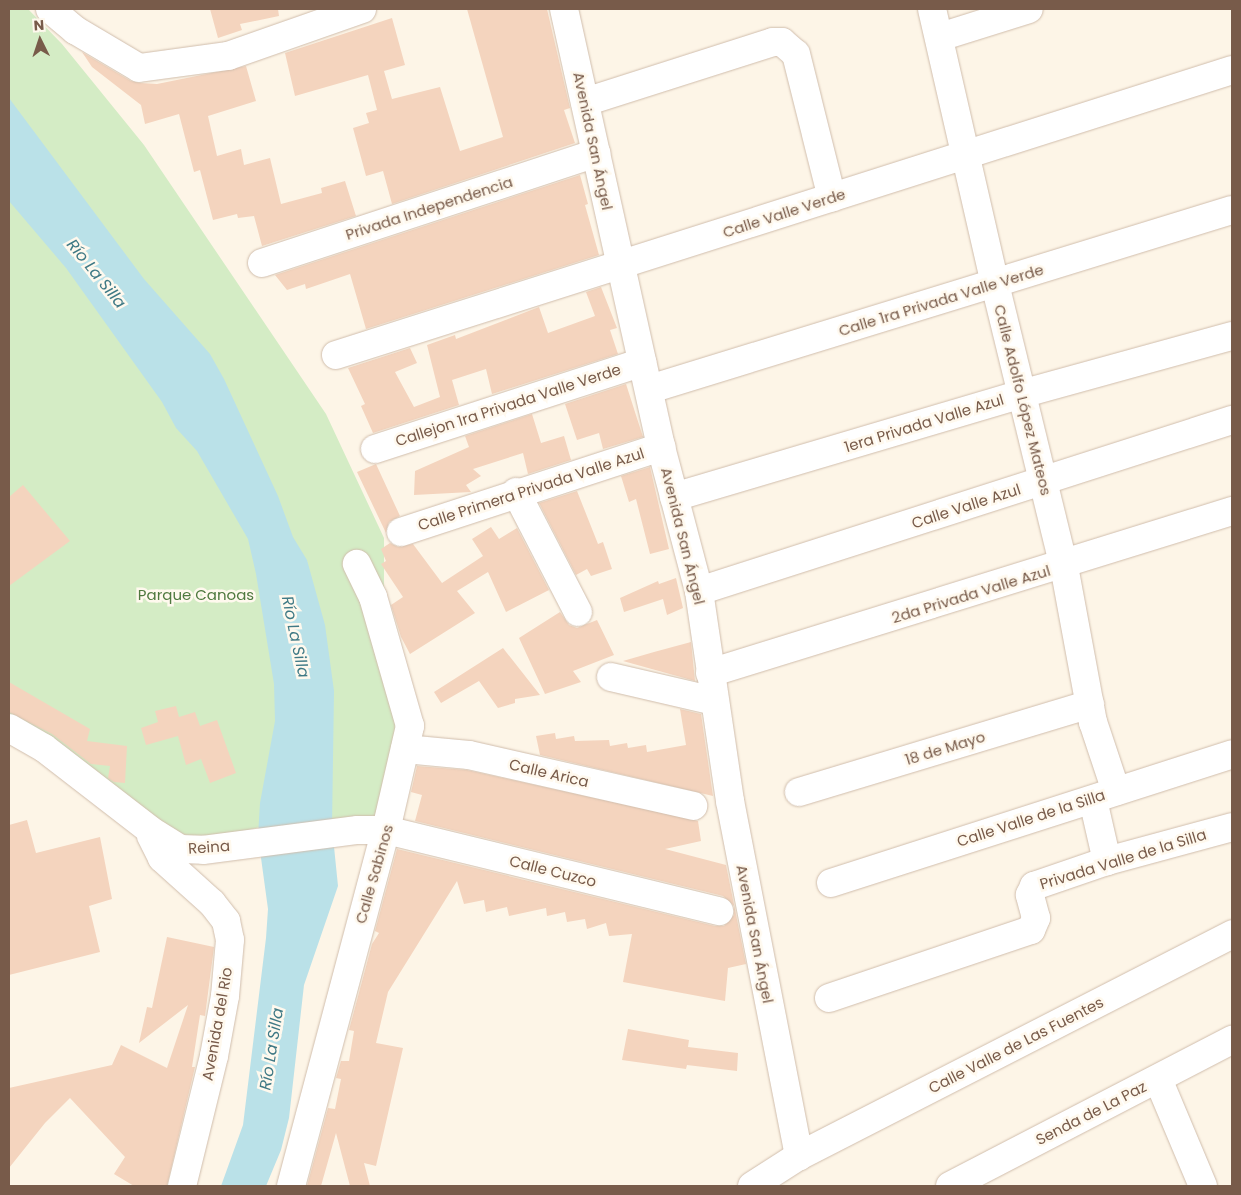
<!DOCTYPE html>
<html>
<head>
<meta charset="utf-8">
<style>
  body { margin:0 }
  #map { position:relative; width:1241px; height:1195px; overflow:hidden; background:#fdf5e7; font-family:Poppins,sans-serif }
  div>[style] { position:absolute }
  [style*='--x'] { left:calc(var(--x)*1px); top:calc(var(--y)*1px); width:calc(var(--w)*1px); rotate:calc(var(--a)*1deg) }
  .green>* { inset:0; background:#d4ecc5 }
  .water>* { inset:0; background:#bae1e8 }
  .building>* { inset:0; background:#f4d4be }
  .roads { filter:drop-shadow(0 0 1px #d0bdac) drop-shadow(0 0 1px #d0bdac) }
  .minor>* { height:28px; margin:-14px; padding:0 14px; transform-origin:14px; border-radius:14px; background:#fff }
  span { translate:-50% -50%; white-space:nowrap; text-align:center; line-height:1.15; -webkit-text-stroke:5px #fff9ee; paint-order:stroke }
  .street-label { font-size:15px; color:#785b4a }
  .park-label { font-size:15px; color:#4f793f }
  .water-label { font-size:16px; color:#3f7985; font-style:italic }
  .frame { position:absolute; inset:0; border:10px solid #785b4a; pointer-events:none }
  .north { position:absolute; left:15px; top:15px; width:50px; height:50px; -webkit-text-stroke:4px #fff9ee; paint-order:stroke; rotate:356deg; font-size:14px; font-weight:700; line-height:20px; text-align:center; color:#785b4a }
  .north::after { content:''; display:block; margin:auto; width:18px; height:22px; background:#785b4a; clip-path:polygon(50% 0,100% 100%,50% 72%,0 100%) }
</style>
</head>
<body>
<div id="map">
  <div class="green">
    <i style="clip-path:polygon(9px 9px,28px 9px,62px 44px,144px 145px,326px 414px,384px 538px,384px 617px,402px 730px,380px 816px,260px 827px,228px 835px,193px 837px,169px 830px,9px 721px)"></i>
  </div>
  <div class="water">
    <i style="clip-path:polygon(9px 98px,144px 279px,210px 354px,224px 379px,278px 496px,293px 537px,307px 560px,325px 625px,334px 691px,332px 827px,338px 886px,304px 985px,289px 1118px,281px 1150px,266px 1186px,221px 1186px,243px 1125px,266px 938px,268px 909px,258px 836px,260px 803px,275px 721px,274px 684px,256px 574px,248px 539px,197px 451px,176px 428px,162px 402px,66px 268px,9px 201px)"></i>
  </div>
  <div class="building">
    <i style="clip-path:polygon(210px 9px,278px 9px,279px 16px,240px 24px,242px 30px,218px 38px)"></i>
    <i style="clip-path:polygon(467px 9px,547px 9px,570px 108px,564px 110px,575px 143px,392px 204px,383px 171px,366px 176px,353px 128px,369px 123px,366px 113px,377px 110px,368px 75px,295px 96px,285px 53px,392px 18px,405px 65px,384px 71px,392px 99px,440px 87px,460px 151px,503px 137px)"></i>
    <i style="clip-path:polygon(82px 52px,131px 81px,140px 83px,157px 84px,246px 66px,256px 101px,208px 116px,217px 156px,241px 149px,244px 165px,270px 158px,281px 204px,322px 193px,321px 188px,345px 181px,356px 216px,262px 246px,254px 216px,238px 218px,237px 214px,213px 220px,200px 170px,194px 172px,179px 114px,145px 124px,141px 105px,92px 67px)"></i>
    <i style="clip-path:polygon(580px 175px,588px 204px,585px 205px,599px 255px,366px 329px,350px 274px,306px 289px,305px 284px,287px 290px,275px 275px)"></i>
    <i style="clip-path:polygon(601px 287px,617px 328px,610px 330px,618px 354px,492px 394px,486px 369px,452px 380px,459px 405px,373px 433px,361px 406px,365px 404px,348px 368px,410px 348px,417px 363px,395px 372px,414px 407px,440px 397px,427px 345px,455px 335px,456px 339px,539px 307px,548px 333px,595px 316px,586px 292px)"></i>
    <i style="clip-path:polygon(626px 384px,643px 437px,603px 449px,599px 433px,577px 440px,565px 404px)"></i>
    <i style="clip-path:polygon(532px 414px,541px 443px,564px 436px,571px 460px,528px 474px,523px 453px,473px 469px,481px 476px,466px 485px,471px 492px,414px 495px,415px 471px,469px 447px,465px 436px)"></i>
    <i style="clip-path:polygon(376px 464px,400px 516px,389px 522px,386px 533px,357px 472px)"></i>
    <i style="clip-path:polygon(650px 467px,669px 549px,650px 554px,636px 499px,629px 502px,621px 476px)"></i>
    <i style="clip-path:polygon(23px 485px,70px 541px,9px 586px,9px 497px)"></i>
    <i style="clip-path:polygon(577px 491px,598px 544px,603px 542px,612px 569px,591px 576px,587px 569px,576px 575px,539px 503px)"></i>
    <i style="clip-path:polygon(491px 527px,499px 539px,517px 528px,549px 590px,506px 612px,488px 572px,457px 591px,475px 613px,410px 654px,401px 637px,391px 605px,403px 597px,381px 564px,386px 561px,381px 549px,390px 543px,398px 547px,413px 544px,442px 583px,483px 556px,472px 539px)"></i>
    <i style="clip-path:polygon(676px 578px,683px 608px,667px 615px,663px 599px,624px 612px,620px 598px,658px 581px,659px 584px)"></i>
    <i style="clip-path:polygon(560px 612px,569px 625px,577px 628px,597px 620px,614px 655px,573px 671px,581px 682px,545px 694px,519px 638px)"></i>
    <i style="clip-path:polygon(691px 642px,695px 681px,623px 661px,654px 652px)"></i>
    <i style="clip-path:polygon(503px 648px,540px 695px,515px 699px,515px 703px,498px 708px,479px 681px,441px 703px,434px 692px)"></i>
    <i style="clip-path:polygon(9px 682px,90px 729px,87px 741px,127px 746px,125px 783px,114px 782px,108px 778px,110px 766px,91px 764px,52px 734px,9px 712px)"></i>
    <i style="clip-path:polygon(176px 706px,179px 717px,195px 712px,200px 726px,217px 720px,236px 773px,210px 783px,201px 759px,186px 765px,178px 736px,146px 745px,141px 728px,158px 722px,155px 711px)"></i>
    <i style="clip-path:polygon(680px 709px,701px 714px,713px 796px,540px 755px,536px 736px,555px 733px,556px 739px,574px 736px,575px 741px,609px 740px,610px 746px,627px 743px,628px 748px,646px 745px,647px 752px,686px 745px)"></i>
    <i style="clip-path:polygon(417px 766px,467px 770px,698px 821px,701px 841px,665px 849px,726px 865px,746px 964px,728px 968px,725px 1001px,623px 982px,632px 934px,609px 936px,606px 923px,587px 929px,585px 919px,567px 922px,565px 912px,547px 916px,546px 908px,509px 916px,507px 907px,486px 912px,484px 900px,464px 904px,457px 881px,388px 992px,376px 1043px,403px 1048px,376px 1166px,364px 1163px,370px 1186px,350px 1186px,336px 1133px,321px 1186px,307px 1186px,328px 1108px,335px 1109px,341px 1079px,336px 1078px,341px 1061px,349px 1061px,354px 1031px,349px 1030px,372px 944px,379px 933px,375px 931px,397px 849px,715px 926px,724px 926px,734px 915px,734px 906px,723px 896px,415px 821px,422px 795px,411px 792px)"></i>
    <i style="clip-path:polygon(27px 820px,36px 853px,100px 837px,112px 899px,89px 906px,100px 952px,9px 975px,9px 825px)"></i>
    <i style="clip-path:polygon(167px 937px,214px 947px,205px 1016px,200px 1015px,192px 1067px,195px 1067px,167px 1186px,134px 1186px,114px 1174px,125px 1157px,70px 1098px,45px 1123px,9px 1168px,9px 1088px,112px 1065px,121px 1045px,167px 1068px,188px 1005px,139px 1043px,147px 1007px,152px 1008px)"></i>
    <i style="clip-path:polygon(628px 1029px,689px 1040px,688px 1047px,738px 1053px,737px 1071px,687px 1065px,686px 1069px,622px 1060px)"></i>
  </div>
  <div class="roads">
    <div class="minor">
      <i style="--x:50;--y:9;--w:33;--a:40"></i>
      <i style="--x:75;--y:30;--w:74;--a:30.7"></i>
      <i style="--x:139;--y:68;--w:90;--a:-7.7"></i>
      <i style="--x:228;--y:56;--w:142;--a:-19.3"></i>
      <i style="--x:564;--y:9;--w:449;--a:77.5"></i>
      <i style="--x:661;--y:447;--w:149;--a:75.2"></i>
      <i style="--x:699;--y:591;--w:212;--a:81.6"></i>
      <i style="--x:730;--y:801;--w:362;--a:79"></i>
      <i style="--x:932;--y:9;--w:282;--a:77.1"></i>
      <i style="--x:995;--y:284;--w:290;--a:76.3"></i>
      <i style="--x:1064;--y:566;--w:159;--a:79.5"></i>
      <i style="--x:1093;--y:722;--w:73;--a:71.6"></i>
      <i style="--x:940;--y:37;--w:93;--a:-17.5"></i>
      <i style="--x:585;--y:102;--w:197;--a:-17.7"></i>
      <i style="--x:773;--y:42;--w:9;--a:0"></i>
      <i style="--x:782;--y:42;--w:18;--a:41"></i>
      <i style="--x:796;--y:54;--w:148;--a:76"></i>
      <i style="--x:262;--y:263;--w:352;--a:-18.2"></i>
      <i style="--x:336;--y:355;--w:940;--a:-17.64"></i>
      <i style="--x:650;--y:389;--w:609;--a:-17.1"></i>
      <i style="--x:375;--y:449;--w:281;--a:-18"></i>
      <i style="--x:516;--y:492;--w:135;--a:62.7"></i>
      <i style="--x:674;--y:497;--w:362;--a:-16.5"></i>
      <i style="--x:1021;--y:394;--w:219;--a:-15.4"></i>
      <i style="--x:401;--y:532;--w:274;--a:-18.1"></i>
      <i style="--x:699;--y:591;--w:560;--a:-17.79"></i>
      <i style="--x:710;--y:673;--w:547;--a:-17.24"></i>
      <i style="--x:611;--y:677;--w:106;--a:13.1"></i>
      <i style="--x:9;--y:728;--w:40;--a:29.7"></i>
      <i style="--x:44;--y:748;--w:134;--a:37.7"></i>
      <i style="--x:150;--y:830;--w:36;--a:32"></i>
      <i style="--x:180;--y:849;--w:23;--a:2"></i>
      <i style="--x:203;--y:850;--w:156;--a:-7.4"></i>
      <i style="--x:358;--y:830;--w:28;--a:0"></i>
      <i style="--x:386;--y:830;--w:343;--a:13.7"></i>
      <i style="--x:405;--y:749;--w:64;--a:5.4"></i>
      <i style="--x:469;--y:755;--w:230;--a:12.8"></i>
      <i style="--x:799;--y:792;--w:304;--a:-16.8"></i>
      <i style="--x:1093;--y:800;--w:63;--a:77.1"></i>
      <i style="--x:151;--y:836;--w:25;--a:63"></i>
      <i style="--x:162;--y:858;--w:67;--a:42"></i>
      <i style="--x:212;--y:903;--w:23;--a:52"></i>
      <i style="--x:226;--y:921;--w:19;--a:78"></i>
      <i style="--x:230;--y:940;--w:56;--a:95.1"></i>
      <i style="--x:225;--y:996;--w:61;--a:100.4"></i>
      <i style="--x:214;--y:1056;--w:134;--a:103.8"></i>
      <i style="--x:831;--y:883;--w:421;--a:-17.8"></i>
      <i style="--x:829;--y:998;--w:213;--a:-18.6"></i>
      <i style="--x:1031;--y:930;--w:13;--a:-67"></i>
      <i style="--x:1036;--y:918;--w:24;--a:-105"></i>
      <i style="--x:1030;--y:895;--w:10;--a:-66"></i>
      <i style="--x:1034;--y:886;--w:77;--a:-18.9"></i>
      <i style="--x:1107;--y:861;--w:130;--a:-15.2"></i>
      <i style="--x:1158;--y:1079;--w:116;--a:67.2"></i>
      <i style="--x:291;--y:1186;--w:368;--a:-75.1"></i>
      <i style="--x:386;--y:830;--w:107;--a:-77"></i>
      <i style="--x:410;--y:726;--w:134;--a:-106"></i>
      <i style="--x:373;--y:597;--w:37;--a:-116"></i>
      <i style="--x:752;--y:1186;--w:56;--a:-32.6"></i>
      <i style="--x:799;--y:1156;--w:487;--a:-27.1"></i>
      <i style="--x:950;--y:1186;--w:318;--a:-27.4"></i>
    </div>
  </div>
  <div class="street-label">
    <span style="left:593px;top:141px;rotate:78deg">Avenida San Ángel</span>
    <span style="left:429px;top:208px;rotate:-18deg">Privada Independencia</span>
    <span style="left:784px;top:213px;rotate:-18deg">Calle Valle Verde</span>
    <span style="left:941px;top:300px;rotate:-17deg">Calle 1ra Privada Valle Verde</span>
    <span style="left:1023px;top:400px;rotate:76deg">Calle Adolfo López Mateos</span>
    <span style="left:508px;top:405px;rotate:-18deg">Callejon 1ra Privada Valle Verde</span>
    <span style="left:924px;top:423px;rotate:-17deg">1era Privada Valle Azul</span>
    <span style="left:531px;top:489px;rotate:-18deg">Calle Primera Privada Valle Azul</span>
    <span style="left:966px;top:506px;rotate:-18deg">Calle Valle Azul</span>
    <span style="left:683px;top:536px;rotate:76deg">Avenida San Ángel</span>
    <span style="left:971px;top:594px;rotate:-17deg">2da Privada Valle Azul</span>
    <span style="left:945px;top:748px;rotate:-17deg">18 de Mayo</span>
    <span style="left:549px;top:773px;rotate:13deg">Calle Arica</span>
    <span style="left:1031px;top:818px;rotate:-18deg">Calle Valle de la Silla</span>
    <span style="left:209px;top:847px;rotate:-4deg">Reina</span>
    <span style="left:1123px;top:859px;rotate:-17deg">Privada Valle de la Silla</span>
    <span style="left:553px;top:871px;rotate:14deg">Calle Cuzco</span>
    <span style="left:374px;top:874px;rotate:-74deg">Calle Sabinos</span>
    <span style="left:755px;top:934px;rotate:79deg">Avenida San Ángel</span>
    <span style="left:217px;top:1024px;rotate:-80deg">Avenida del Rio</span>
    <span style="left:1016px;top:1045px;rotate:-27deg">Calle Valle de Las Fuentes</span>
    <span style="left:1091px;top:1113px;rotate:-27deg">Senda de La Paz</span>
  </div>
  <div class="park-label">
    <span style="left:196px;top:595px">Parque Canoas</span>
  </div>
  <div class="water-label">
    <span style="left:96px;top:274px;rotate:51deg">Río La Silla</span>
    <span style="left:295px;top:637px;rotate:78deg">Río La Silla</span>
    <span style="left:272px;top:1049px;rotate:-81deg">Río La Silla</span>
  </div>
  <div class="frame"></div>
  <div class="north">N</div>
</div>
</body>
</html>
